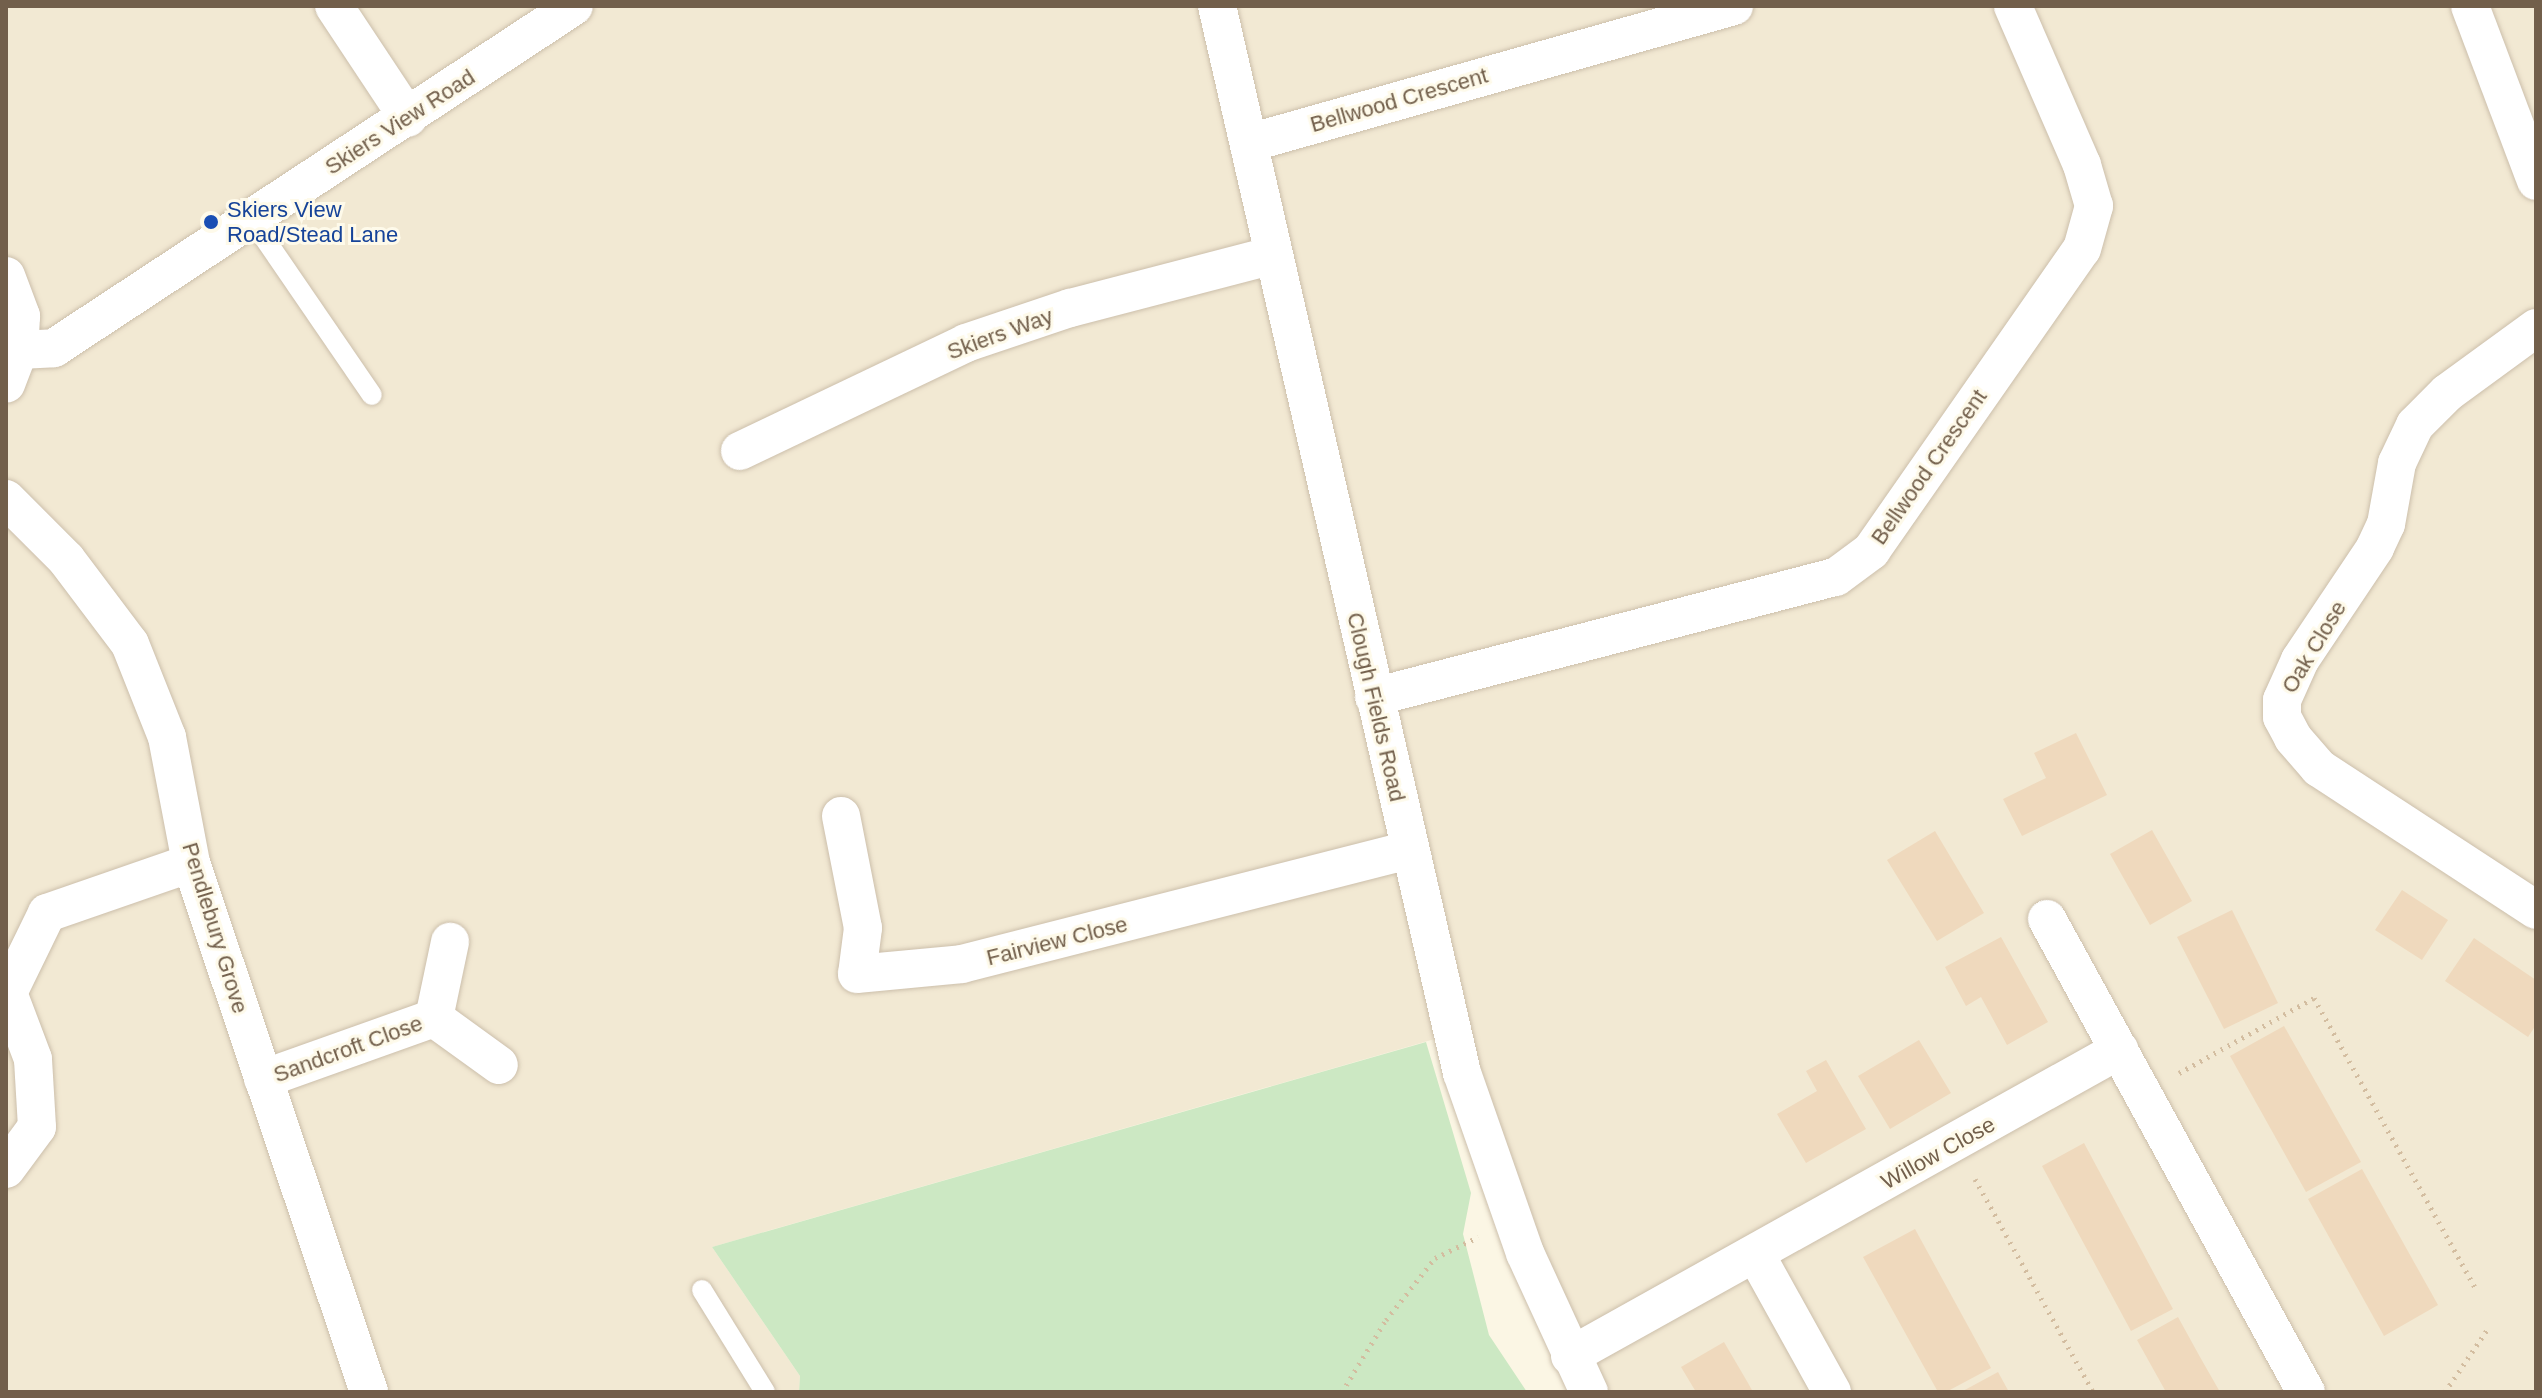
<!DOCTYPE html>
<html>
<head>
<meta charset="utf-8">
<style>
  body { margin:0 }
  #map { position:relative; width:2542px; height:1398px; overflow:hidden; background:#fbf6e4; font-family:Helvetica,sans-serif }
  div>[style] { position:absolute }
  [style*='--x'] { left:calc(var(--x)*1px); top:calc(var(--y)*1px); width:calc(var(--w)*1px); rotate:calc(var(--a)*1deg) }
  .residential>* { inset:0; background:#f2e9d3 }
  .green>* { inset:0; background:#cce8c3 }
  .building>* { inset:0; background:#efd9bd }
  .path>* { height:5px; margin-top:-2.5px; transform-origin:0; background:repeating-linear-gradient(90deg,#d3bda0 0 2px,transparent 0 8px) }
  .roads { filter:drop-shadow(0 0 2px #ccbfab) drop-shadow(0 0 2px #ccbfab) }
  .lane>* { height:20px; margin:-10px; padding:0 10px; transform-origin:10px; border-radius:10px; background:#fff }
  .street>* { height:38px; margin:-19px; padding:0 19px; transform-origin:19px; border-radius:19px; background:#fff }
  .dots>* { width:22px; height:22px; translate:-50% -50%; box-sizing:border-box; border:4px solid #fefaea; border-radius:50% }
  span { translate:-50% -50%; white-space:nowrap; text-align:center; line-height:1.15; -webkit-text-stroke:6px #fefaea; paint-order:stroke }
  .street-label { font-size:22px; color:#725f4b }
  .transit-label { font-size:22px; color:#164399 }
  .left { translate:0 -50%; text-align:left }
  .frame { position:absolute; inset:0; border:8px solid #725f4b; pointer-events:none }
</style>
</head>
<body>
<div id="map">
  <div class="residential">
    <i style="clip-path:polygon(6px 6px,2536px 6px,2536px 1392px,1600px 1392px,1459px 1032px,712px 1247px,800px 1376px,799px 1392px,6px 1392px)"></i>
  </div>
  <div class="green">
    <i style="clip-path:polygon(1426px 1042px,1471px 1193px,1463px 1234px,1489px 1335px,1527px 1392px,799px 1392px,800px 1376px,712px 1247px)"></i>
  </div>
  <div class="building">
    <i style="clip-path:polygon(2076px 733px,2107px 795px,2022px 836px,2003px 799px,2046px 778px,2034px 753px)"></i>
    <i style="clip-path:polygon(2152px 830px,2192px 901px,2150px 925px,2110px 854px)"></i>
    <i style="clip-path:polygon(1935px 831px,1984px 913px,1937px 941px,1887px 860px)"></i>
    <i style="clip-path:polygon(2402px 890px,2448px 920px,2422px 960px,2375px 930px)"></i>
    <i style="clip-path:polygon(2232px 910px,2278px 1003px,2224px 1029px,2177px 937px)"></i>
    <i style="clip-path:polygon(2001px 937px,2048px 1022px,2007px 1045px,1981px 997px,1966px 1006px,1945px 967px)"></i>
    <i style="clip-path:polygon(2474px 938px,2536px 980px,2536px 1025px,2528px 1037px,2445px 981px)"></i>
    <i style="clip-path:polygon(2284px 1026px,2361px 1162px,2306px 1192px,2230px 1056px)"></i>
    <i style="clip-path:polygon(1919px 1040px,1951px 1093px,1890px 1129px,1858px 1076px)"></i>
    <i style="clip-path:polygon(1826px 1060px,1866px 1129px,1806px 1163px,1777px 1114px,1817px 1091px,1806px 1071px)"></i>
    <i style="clip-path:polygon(2084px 1143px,2173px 1309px,2131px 1331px,2042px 1166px)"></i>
    <i style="clip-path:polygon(2362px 1169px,2438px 1305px,2384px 1336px,2308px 1199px)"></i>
    <i style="clip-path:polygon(1915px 1229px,1991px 1368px,1946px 1392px,1938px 1392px,1863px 1257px)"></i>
    <i style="clip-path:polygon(2178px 1317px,2200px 1357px,2220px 1392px,2166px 1392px,2137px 1340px)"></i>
    <i style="clip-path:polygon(1724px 1342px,1748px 1383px,1753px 1392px,1696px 1392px,1681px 1367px)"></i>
    <i style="clip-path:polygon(1998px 1372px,2009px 1392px,1961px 1392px)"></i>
  </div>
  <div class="path">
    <i style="--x:2179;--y:1073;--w:154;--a:-29.1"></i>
    <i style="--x:2314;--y:998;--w:335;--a:60.9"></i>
    <i style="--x:1975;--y:1179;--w:244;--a:61"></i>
    <i style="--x:1342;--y:1392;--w:84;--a:-58.6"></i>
    <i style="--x:1386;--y:1320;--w:79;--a:-51.7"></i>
    <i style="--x:1435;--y:1258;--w:48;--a:-26"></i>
    <i style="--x:2445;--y:1392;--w:75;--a:-55.9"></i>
  </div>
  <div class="roads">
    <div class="lane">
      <i style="--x:252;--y:220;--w:212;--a:55.6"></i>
      <i style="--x:702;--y:1290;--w:120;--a:58.3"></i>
    </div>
    <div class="street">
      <i style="--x:334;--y:6;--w:134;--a:56.5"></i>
      <i style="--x:1217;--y:6;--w:1095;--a:77.07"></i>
      <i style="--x:1462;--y:1073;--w:191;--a:70.7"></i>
      <i style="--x:1525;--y:1253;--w:153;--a:65.3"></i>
      <i style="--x:2470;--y:6;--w:187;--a:69.3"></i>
      <i style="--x:1249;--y:143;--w:504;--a:-15.77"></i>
      <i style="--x:6;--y:276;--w:43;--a:69.4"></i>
      <i style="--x:21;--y:316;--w:34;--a:93"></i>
      <i style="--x:19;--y:350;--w:36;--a:111"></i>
      <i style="--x:2536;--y:328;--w:110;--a:143.9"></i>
      <i style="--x:2447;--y:393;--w:45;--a:135"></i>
      <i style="--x:2415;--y:425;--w:42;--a:115.3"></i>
      <i style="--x:2397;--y:463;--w:62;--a:100.2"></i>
      <i style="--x:2386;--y:524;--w:26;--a:115"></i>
      <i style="--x:2375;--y:548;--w:135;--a:123.8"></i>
      <i style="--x:2300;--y:660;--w:44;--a:114.2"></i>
      <i style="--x:2282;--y:700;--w:17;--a:90"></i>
      <i style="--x:2282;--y:717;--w:24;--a:62"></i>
      <i style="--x:2293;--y:738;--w:40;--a:49"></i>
      <i style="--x:2319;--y:768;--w:259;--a:33.2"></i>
      <i style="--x:19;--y:350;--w:35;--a:-3"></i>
      <i style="--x:54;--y:348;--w:622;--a:-33.33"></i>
      <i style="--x:740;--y:451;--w:250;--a:-25.5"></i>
      <i style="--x:966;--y:343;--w:110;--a:-18.6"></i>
      <i style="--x:1070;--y:308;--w:210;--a:-14.6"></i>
      <i style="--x:6;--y:499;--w:85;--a:45"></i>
      <i style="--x:66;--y:559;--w:106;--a:53"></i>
      <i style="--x:130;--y:644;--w:100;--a:68.3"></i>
      <i style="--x:167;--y:737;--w:128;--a:79.2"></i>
      <i style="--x:191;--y:863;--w:558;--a:71.4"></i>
      <i style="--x:1374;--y:697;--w:477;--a:-14.6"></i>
      <i style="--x:1836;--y:577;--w:44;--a:-36.6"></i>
      <i style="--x:1871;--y:551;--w:368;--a:-55.1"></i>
      <i style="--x:2082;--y:249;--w:45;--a:-74.4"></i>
      <i style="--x:2094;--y:206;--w:43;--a:-106.3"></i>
      <i style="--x:2082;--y:165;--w:173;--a:-113.5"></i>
      <i style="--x:841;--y:816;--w:114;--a:78.9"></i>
      <i style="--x:863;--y:928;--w:46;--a:97.4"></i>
      <i style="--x:857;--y:974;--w:105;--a:-5.4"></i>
      <i style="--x:962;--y:964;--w:461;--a:-14.3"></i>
      <i style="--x:2047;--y:919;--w:539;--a:61.3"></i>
      <i style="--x:434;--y:1018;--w:80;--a:35.9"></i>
      <i style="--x:263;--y:1079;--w:182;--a:-19.6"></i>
      <i style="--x:434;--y:1018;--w:78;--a:-78.1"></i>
      <i style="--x:6;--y:1169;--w:52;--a:-53.6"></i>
      <i style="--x:37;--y:1127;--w:68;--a:-93.4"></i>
      <i style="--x:33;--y:1059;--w:71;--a:-110.7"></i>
      <i style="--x:8;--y:993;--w:89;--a:-64"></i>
      <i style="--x:47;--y:913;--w:152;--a:-19.1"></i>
      <i style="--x:1756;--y:1255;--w:157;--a:61"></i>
      <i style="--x:1570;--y:1356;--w:629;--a:-29.13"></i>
    </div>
  </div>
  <div class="dots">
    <i style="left:211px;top:222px;background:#1a4fb4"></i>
  </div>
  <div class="street-label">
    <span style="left:1399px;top:100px;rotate:-16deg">Bellwood Crescent</span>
    <span style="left:400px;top:122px;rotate:-33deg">Skiers View Road</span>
    <span style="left:1000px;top:334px;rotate:-20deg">Skiers Way</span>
    <span style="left:1929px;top:467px;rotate:-55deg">Bellwood Crescent</span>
    <span style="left:2314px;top:647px;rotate:-59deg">Oak Close</span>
    <span style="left:1376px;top:707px;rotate:77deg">Clough Fields Road</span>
    <span style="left:215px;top:928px;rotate:73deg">Pendlebury Grove</span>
    <span style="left:1057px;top:941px;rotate:-14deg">Fairview Close</span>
    <span style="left:348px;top:1049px;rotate:-20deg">Sandcroft Close</span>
    <span style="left:1938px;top:1153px;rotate:-29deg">Willow Close</span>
  </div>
  <div class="transit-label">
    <span class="left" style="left:227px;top:222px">Skiers View<br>Road/Stead Lane</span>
  </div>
  <div class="frame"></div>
</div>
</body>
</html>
